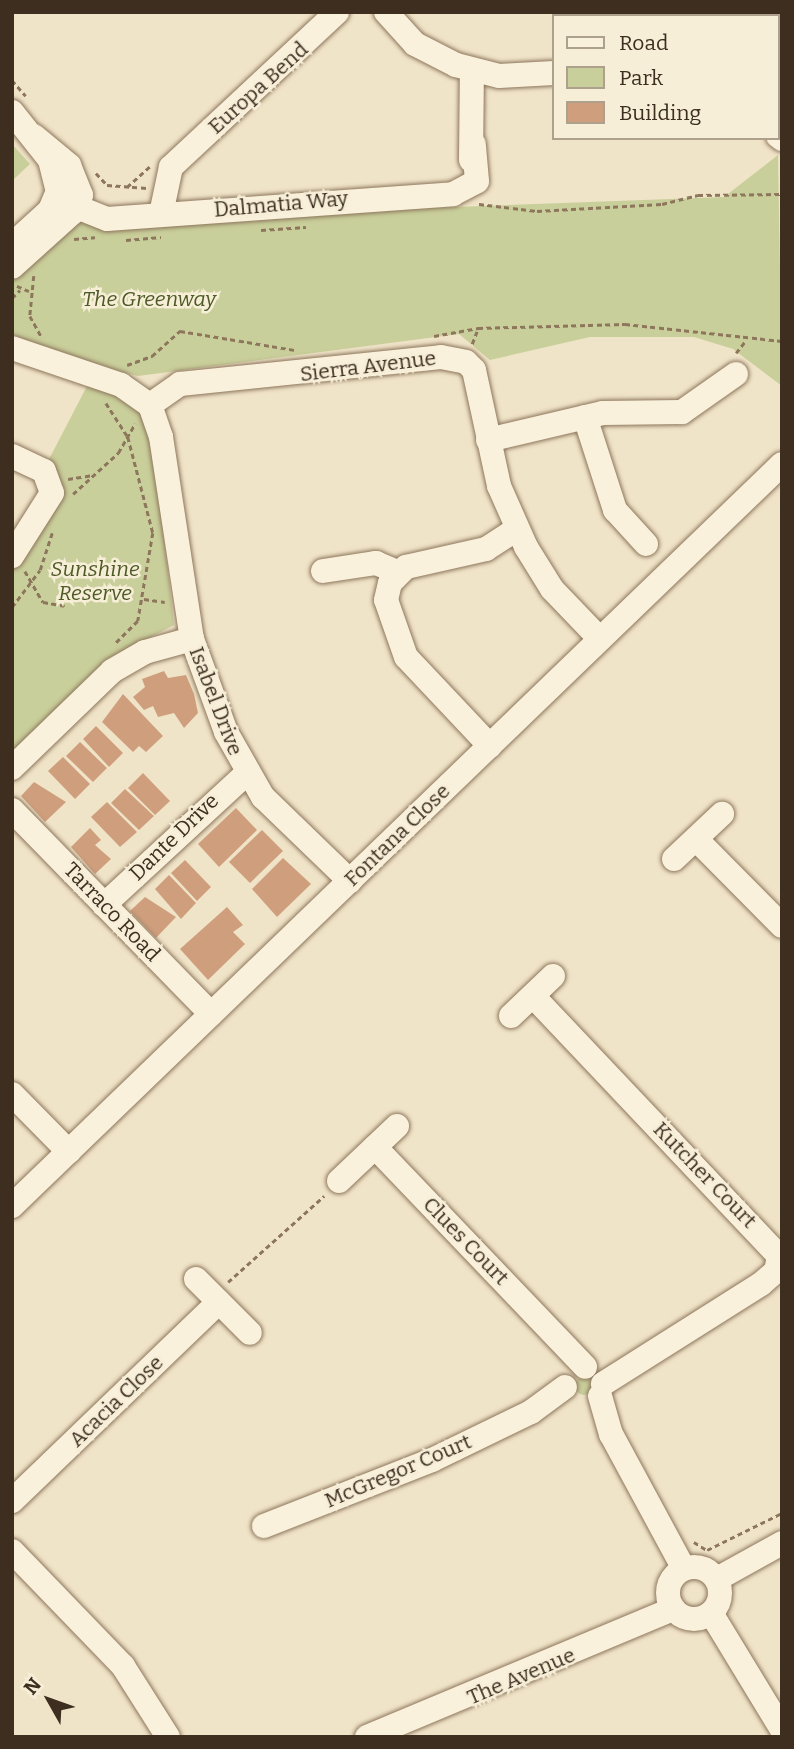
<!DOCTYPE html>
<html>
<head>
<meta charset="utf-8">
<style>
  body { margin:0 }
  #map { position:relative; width:794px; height:1749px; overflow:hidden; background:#f0e4c8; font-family:Bitter,serif }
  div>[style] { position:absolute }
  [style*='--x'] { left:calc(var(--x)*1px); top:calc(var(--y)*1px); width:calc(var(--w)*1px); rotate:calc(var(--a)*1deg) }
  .green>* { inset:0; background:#c9cf9b }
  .round { border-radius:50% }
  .building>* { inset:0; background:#cf9f7d }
  .path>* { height:2.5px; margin-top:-1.25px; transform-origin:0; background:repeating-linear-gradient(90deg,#8d765c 0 5px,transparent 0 8.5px) }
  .roads { filter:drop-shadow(0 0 2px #8d765c) drop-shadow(0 0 2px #8d765c) }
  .minor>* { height:24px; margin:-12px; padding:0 12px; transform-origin:12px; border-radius:12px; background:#faf1dc }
  .minor>.ring { margin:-12px; padding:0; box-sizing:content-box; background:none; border:24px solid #faf1dc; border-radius:50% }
  span { translate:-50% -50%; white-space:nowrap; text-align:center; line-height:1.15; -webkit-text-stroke:5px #f7eed8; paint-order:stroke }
  .street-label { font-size:21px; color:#3d2e20 }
  .park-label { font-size:21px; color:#4d5a26; font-style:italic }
  .frame { position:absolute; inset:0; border:14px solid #3d2e20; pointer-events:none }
  .legend { position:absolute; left:552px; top:14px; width:228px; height:126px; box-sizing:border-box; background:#f7eed8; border:2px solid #ada18e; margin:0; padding:9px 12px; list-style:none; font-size:21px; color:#3d2e20 }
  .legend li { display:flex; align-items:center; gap:14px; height:35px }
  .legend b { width:35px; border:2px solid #ada18e }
  .north { position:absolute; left:14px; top:1665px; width:70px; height:70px; -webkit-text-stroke:5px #f7eed8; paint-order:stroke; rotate:310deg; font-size:19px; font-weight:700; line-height:28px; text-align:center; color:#3d2e20 }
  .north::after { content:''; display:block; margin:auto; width:24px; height:32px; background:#3d2e20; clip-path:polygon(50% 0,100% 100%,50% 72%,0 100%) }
</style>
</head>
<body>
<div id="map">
  <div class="green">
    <i style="clip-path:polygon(12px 144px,30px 164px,12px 181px)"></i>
    <i style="clip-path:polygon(778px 155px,782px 386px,733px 349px,694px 337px,590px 337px,490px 360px,459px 334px,138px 376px,79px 362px,12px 334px,12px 281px,77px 221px,724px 197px)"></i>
    <i style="clip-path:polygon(87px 386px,141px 402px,155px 456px,174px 625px,115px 656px,12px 756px,12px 571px,55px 500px,45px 467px)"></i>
    <i class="round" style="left:575px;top:1377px;width:18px;height:18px"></i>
  </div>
  <div class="building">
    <i style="clip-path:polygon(164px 671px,168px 678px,186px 675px,194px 694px,198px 713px,184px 728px,174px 713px,158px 717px,153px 706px,144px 710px,133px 697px,145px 687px,142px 679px)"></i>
    <i style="clip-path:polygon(123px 694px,163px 736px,146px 752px,139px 746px,133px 752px,102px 722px)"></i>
    <i style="clip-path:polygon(96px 726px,123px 753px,109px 767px,83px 739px)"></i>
    <i style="clip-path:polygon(80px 742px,107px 768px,93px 782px,66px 756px)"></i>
    <i style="clip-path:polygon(63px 757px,90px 784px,75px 799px,48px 771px)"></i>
    <i style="clip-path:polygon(143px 773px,170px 801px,155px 815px,128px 788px)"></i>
    <i style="clip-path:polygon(34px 782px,66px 802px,45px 822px,21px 796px)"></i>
    <i style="clip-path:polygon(125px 789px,154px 816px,139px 830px,111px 803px)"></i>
    <i style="clip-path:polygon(107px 802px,137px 832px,120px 847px,91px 817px)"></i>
    <i style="clip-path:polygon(236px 808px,257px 830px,219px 867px,198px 844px)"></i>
    <i style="clip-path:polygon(90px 828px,101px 840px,95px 845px,111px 859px,95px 874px,71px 847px)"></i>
    <i style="clip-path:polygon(262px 830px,283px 851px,250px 883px,229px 862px)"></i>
    <i style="clip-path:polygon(283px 858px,311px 884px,277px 917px,252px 889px)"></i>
    <i style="clip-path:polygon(185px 860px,211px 887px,197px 901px,171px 873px)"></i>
    <i style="clip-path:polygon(169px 875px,196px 903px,181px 919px,155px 889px)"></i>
    <i style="clip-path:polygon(145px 897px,176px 917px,156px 938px,130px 911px)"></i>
    <i style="clip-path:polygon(227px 907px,243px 925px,233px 932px,245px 944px,208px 980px,180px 949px)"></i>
  </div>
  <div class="path">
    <i style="--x:685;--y:12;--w:6;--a:45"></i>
    <i style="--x:12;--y:80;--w:21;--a:49"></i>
    <i style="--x:96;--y:173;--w:16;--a:47"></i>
    <i style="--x:107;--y:185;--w:40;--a:4.3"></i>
    <i style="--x:127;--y:187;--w:31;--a:-42"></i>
    <i style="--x:479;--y:204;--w:58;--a:6.9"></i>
    <i style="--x:537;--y:211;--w:125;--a:-3.2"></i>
    <i style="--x:662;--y:204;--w:37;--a:-14"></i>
    <i style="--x:698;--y:195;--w:84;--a:-0.7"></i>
    <i style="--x:261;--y:230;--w:45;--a:-3.8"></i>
    <i style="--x:74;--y:239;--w:21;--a:-5"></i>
    <i style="--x:126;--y:240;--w:35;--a:-5"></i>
    <i style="--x:34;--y:276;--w:40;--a:95.7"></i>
    <i style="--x:30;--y:316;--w:23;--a:61"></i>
    <i style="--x:17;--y:286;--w:13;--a:23"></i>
    <i style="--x:782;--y:289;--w:20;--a:90"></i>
    <i style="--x:12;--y:298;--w:11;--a:-45"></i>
    <i style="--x:434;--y:336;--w:45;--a:-10.3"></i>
    <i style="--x:478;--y:328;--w:147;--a:-1.6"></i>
    <i style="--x:625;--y:324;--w:158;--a:6.2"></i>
    <i style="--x:472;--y:344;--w:17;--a:-69"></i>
    <i style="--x:736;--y:353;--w:16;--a:-52"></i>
    <i style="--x:127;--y:365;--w:27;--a:-20"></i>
    <i style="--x:152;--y:356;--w:38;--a:-42"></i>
    <i style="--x:180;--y:331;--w:117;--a:9.4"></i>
    <i style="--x:106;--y:403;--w:40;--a:57.1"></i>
    <i style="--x:128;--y:437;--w:99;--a:75.4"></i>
    <i style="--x:153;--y:533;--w:89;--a:99.7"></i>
    <i style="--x:138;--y:621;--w:33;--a:135"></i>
    <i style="--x:68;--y:479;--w:24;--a:-9"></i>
    <i style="--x:73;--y:494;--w:61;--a:-42.3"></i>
    <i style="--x:118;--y:453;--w:34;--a:-60"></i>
    <i style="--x:25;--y:571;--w:36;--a:60"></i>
    <i style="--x:43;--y:602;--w:22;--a:10"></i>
    <i style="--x:144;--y:599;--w:21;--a:8"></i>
    <i style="--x:12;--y:607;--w:46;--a:-52.9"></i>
    <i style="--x:40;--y:570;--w:39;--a:-72"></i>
    <i style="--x:228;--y:1282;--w:129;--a:-41.9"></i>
    <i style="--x:694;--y:1542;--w:15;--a:32"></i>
    <i style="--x:707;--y:1550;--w:84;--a:-26.3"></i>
  </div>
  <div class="roads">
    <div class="minor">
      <i style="--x:386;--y:12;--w:43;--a:47.8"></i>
      <i style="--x:415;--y:44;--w:46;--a:27.1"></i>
      <i style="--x:456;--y:65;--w:44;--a:14.3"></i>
      <i style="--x:499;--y:76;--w:55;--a:-3.1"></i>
      <i style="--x:651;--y:16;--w:8;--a:-30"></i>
      <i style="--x:12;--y:112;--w:61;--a:51.6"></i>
      <i style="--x:50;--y:160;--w:32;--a:76"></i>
      <i style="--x:58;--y:191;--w:21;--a:113"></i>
      <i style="--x:50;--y:210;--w:49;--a:137.5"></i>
      <i style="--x:778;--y:136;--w:5;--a:37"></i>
      <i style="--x:471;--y:160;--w:90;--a:-89.4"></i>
      <i style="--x:57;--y:199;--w:54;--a:21.8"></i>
      <i style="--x:107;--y:219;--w:347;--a:-4.1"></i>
      <i style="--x:453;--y:194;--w:27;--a:-28"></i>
      <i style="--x:477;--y:181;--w:37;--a:-95"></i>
      <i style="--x:161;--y:214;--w:48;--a:-78"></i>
      <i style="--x:171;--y:167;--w:227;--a:-43"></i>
      <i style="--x:12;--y:267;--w:81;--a:-42"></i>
      <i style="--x:72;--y:213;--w:20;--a:-63"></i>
      <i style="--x:81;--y:195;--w:32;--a:-112"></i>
      <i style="--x:69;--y:165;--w:45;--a:-140.4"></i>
      <i style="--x:12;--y:348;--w:115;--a:18.7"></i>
      <i style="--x:121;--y:385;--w:35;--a:35"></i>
      <i style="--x:150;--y:405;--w:34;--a:71"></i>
      <i style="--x:161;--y:437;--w:204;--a:81.3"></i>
      <i style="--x:192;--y:639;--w:99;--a:69.9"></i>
      <i style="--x:226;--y:732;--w:75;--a:60.4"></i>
      <i style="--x:263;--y:797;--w:121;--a:44"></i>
      <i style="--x:150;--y:405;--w:37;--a:-35"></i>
      <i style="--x:180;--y:384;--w:262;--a:-5.9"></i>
      <i style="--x:441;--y:357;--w:25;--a:11"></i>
      <i style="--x:466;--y:362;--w:11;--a:45"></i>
      <i style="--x:474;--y:370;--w:119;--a:77.8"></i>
      <i style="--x:499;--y:486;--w:67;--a:66.1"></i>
      <i style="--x:526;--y:547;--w:49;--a:58.2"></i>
      <i style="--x:552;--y:589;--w:69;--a:46.2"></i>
      <i style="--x:585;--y:417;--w:98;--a:72.1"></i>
      <i style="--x:615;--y:510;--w:46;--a:47.6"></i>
      <i style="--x:488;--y:440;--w:118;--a:-13.2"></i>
      <i style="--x:603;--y:413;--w:79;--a:-0.7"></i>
      <i style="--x:682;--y:412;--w:66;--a:-35.1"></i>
      <i style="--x:12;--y:456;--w:35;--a:25"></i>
      <i style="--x:44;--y:471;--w:23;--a:70"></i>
      <i style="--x:52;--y:493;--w:75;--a:122.4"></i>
      <i style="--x:323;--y:571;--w:54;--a:-8.6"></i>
      <i style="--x:376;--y:563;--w:23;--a:23"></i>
      <i style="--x:490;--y:746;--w:122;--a:-133.3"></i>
      <i style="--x:406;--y:657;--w:60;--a:-109.3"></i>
      <i style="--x:386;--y:600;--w:17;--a:-77"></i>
      <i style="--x:390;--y:583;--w:23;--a:-45"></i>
      <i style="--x:406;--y:567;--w:82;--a:-12.7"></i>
      <i style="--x:486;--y:549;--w:37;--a:-33"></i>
      <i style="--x:12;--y:768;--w:139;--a:-44.1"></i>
      <i style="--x:112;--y:671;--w:38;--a:-30"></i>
      <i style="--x:145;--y:652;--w:49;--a:-15.5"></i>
      <i style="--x:12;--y:810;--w:285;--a:45.7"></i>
      <i style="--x:696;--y:839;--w:122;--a:45.3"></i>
      <i style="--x:674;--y:859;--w:66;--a:-43.2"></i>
      <i style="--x:104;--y:905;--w:195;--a:-42.7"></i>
      <i style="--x:533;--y:996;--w:358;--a:46.6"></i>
      <i style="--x:779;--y:1256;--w:15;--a:101"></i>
      <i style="--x:776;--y:1271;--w:20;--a:139"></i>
      <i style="--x:761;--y:1284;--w:187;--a:147.7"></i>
      <i style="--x:511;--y:1016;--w:58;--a:-43.6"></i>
      <i style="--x:12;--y:1094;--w:81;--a:45.5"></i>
      <i style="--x:375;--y:1147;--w:304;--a:46.3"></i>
      <i style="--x:339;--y:1181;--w:80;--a:-43.5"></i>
      <i style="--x:12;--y:1206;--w:1069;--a:-43.94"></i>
      <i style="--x:196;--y:1279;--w:76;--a:45"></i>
      <i style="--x:600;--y:1396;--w:40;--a:74"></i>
      <i style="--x:611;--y:1434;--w:153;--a:61.6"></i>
      <i style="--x:12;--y:1501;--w:287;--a:-43.9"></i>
      <i style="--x:264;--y:1526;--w:180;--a:-21.4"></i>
      <i style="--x:432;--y:1460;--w:110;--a:-25.9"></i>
      <i style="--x:531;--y:1412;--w:42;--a:-36.3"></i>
      <i style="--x:12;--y:1551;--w:160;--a:46"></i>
      <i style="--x:123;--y:1666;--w:84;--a:57.6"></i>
      <i class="ring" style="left:668px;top:1567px;width:28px;height:28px"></i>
      <i style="--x:717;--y:1579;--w:74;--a:-29"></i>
      <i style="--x:711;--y:1613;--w:137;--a:58.7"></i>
      <i style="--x:367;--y:1737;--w:332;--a:-22.7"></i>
    </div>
  </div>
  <div class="street-label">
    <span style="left:258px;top:88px;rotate:-42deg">Europa Bend</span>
    <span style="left:281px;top:204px;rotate:-5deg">Dalmatia Way</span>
    <span style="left:368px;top:366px;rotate:-7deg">Sierra Avenue</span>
    <span style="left:216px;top:701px;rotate:69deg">Isabel Drive</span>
    <span style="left:397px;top:835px;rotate:-44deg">Fontana Close</span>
    <span style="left:174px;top:837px;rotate:-44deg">Dante Drive</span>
    <span style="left:112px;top:912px;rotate:46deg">Tarraco Road</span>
    <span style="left:705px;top:1175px;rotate:46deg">Kutcher Court</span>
    <span style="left:466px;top:1241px;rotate:46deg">Clues Court</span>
    <span style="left:116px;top:1401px;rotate:-44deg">Acacia Close</span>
    <span style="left:398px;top:1471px;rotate:-23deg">McGregor Court</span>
    <span style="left:521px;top:1676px;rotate:-23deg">The Avenue</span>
  </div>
  <div class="park-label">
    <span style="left:149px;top:299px">The Greenway</span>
    <span style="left:95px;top:581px">Sunshine<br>Reserve</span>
  </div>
  <div class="frame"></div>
  <ul class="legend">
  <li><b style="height:9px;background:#faf1dc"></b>Road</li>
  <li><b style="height:19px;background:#c9cf9b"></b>Park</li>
  <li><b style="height:19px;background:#cf9f7d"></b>Building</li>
  </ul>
  <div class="north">N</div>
</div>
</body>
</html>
